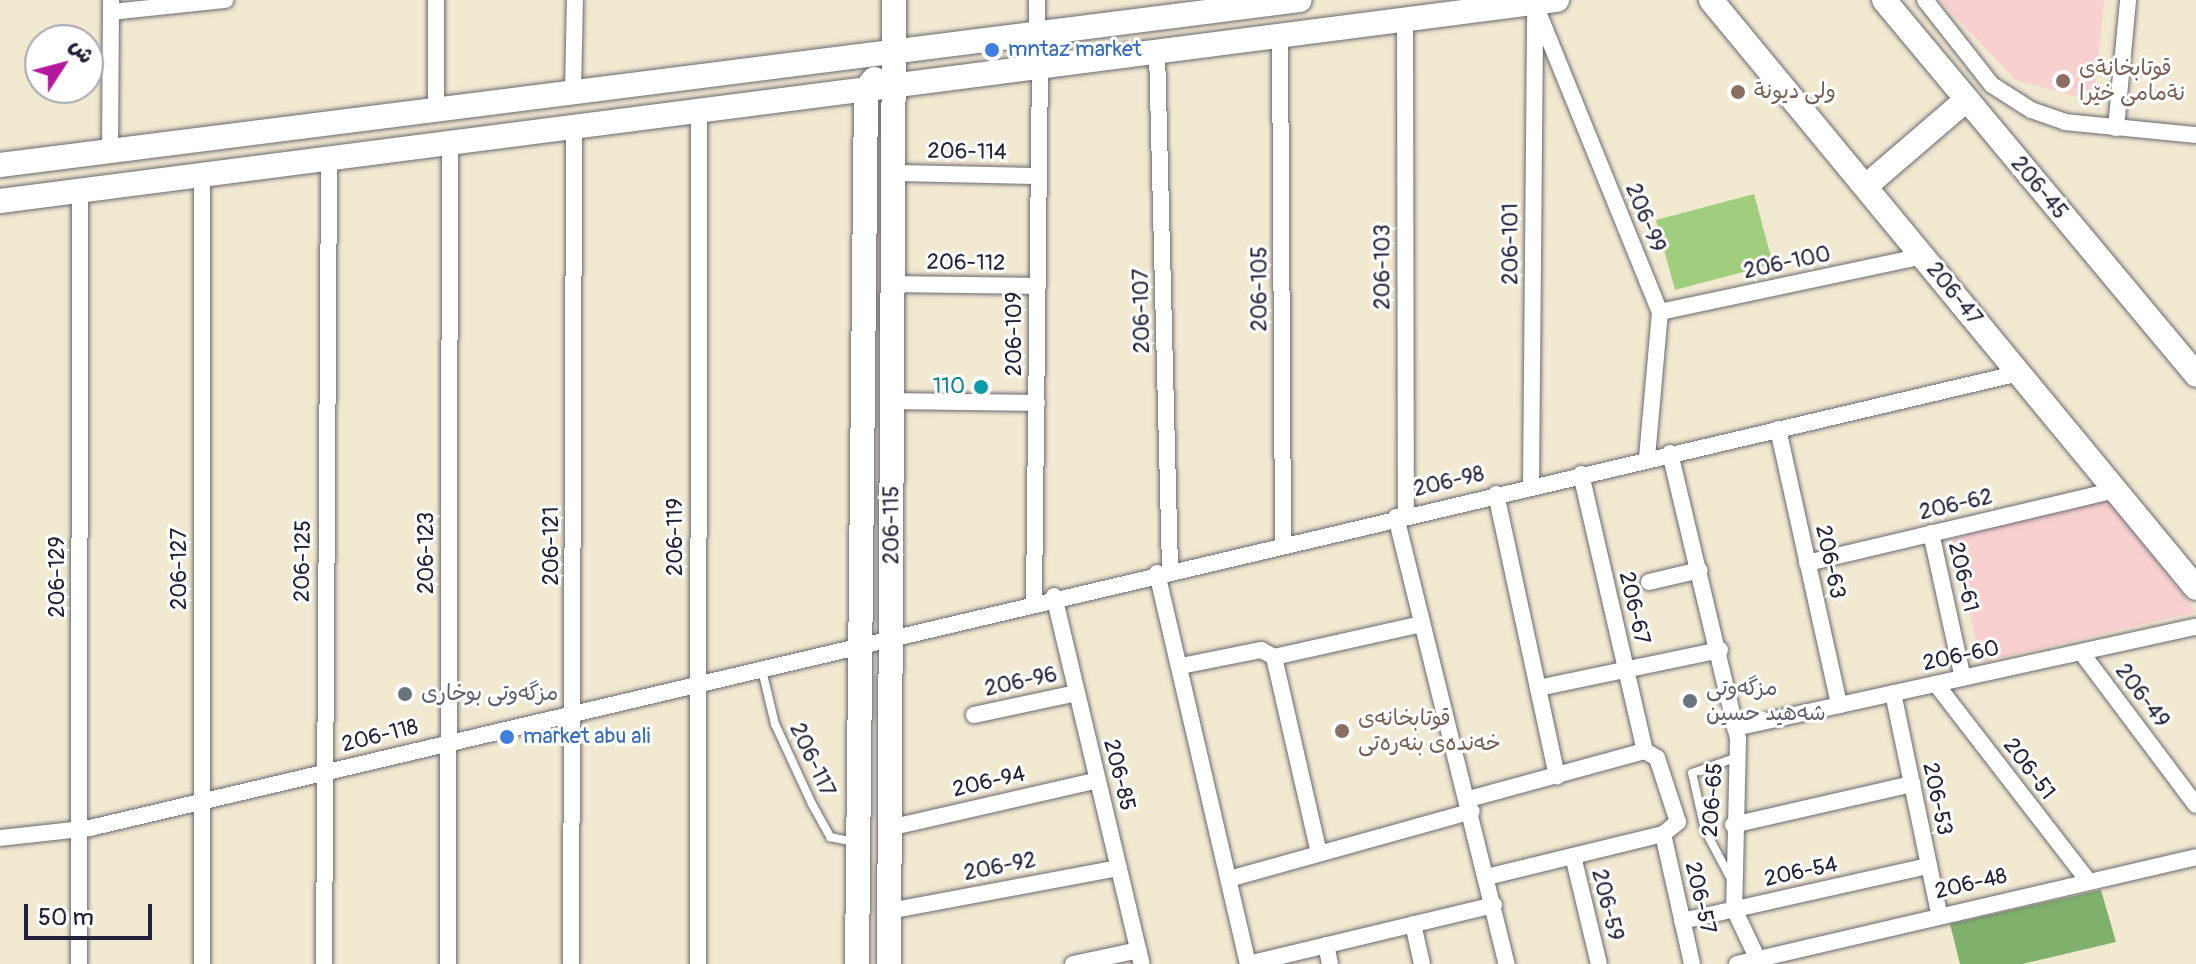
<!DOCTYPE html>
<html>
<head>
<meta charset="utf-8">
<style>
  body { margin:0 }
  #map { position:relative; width:2196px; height:964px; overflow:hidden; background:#f2e9d1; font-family:Pangolin,"Playpen Sans Arabic",sans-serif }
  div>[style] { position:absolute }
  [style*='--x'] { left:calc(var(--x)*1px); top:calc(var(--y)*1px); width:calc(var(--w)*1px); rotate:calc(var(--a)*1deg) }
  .built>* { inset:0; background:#f7d0cf }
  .green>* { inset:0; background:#a0ce7c }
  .forest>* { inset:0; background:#80b16c }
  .roads { filter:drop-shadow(0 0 2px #6b6870) drop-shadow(0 0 2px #6b6870) }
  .lane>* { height:8px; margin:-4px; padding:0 4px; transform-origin:4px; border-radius:4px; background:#fff }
  .street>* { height:16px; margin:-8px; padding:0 8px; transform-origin:8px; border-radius:8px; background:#fff }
  .secondary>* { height:24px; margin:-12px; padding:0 12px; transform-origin:12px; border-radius:12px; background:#fff }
  .dots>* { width:22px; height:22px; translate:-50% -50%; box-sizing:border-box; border:4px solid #fff; border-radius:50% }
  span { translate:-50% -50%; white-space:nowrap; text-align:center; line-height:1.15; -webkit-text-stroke:6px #fff; paint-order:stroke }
  .shop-label { font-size:22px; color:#366cbe }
  .left { translate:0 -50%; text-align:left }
  .education-label { font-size:22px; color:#785e54 }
  .street-label { font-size:22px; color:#22223b }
  .culture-label { font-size:22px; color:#0d838f }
  .right { translate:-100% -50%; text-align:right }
  .worship-label { font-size:22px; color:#5b616d }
  .north { position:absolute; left:24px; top:24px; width:80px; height:80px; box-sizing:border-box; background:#fff; border:2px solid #a7a7b1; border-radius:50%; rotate:54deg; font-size:22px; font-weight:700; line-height:32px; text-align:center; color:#22223b }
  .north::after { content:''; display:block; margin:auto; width:28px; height:36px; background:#b5179e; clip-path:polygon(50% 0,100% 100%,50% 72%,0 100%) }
  .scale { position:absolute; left:24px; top:904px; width:128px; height:36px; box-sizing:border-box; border:4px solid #22223b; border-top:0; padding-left:10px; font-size:24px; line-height:28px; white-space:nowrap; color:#22223b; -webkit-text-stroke:6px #fff; paint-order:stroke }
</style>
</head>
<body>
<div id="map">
  <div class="built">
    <i style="clip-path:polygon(1939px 0,2104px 0,2094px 101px,2016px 80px)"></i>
    <i style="clip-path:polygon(2107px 497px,2196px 612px,1981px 662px,1952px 539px)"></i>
  </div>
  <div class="green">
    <i style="clip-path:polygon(1754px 194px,1773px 264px,1675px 290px,1656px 220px)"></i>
  </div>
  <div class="forest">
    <i style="clip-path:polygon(2101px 890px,2116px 942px,2022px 964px,1960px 964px,1950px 924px)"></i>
  </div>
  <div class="roads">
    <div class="lane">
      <i style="--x:762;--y:670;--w:56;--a:76.5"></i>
      <i style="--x:775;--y:724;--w:88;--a:65.2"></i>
      <i style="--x:812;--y:804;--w:38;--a:61"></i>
      <i style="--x:830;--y:837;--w:25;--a:12"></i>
      <i style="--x:1731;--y:879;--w:55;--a:-118"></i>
      <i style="--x:1705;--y:830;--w:58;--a:-102.8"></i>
      <i style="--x:1692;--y:773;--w:49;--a:-19.2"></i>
    </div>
    <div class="street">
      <i style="--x:1037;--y:0;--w:33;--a:90"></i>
      <i style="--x:1925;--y:0;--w:108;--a:51.8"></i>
      <i style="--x:1992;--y:85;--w:46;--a:32.7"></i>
      <i style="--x:2031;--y:110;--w:36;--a:19"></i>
      <i style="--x:2065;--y:122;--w:132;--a:5.7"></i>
      <i style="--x:111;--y:12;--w:115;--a:-6"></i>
      <i style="--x:1538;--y:12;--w:324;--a:67.9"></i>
      <i style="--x:1660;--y:312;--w:148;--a:95.1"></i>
      <i style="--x:1405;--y:20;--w:495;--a:89.9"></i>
      <i style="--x:1280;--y:36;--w:507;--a:89.66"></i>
      <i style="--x:1157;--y:51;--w:518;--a:88.56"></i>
      <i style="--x:573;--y:92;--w:92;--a:-88.8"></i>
      <i style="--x:436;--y:110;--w:110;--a:-90"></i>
      <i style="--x:2116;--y:128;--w:129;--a:-84.6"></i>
      <i style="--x:110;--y:151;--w:151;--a:-89.6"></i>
      <i style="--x:895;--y:173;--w:143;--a:1.2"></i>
      <i style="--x:894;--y:284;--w:144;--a:0.8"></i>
      <i style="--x:1660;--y:312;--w:269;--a:-12"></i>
      <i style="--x:893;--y:401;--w:144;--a:0.8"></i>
      <i style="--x:1778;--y:429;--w:283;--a:77.5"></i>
      <i style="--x:1670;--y:453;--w:294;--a:76.6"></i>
      <i style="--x:1738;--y:739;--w:170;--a:91.3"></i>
      <i style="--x:1734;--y:909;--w:61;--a:64.7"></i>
      <i style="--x:1581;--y:474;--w:284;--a:77"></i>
      <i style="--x:1531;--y:486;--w:483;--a:-89.5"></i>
      <i style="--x:1496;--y:494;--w:289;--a:77.8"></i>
      <i style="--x:1396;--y:517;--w:461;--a:76.1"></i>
      <i style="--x:1931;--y:533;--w:148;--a:77.6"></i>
      <i style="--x:1807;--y:563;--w:317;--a:-13.3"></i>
      <i style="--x:1157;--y:573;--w:401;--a:76.9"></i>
      <i style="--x:1649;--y:582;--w:52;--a:-13.2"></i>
      <i style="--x:1054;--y:596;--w:378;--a:76.6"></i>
      <i style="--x:1034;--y:601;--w:534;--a:-89.36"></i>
      <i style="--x:2081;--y:652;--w:191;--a:53.1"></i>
      <i style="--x:1274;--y:657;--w:197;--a:77.1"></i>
      <i style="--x:1181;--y:666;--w:82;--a:-11.3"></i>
      <i style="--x:1261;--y:650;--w:15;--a:28"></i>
      <i style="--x:1274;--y:657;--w:152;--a:-12.6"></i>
      <i style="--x:1936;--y:684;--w:249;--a:52.3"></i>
      <i style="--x:1538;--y:688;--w:186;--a:-11.8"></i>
      <i style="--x:1893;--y:693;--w:226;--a:78.2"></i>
      <i style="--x:974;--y:715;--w:105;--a:-12.1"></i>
      <i style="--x:1735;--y:728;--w:472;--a:-12.4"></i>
      <i style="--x:1469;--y:799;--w:182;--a:-15.3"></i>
      <i style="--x:1645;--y:751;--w:14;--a:30"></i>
      <i style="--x:1657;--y:758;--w:67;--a:71.8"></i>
      <i style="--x:1678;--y:822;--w:19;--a:141"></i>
      <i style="--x:1663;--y:834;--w:181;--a:166.3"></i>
      <i style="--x:1733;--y:825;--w:184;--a:-12.9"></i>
      <i style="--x:889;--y:828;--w:214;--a:-12.9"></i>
      <i style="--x:1663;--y:834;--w:133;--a:77.4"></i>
      <i style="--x:0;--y:838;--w:91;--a:-6.3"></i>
      <i style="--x:90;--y:828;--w:1982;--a:-13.27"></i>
      <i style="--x:1573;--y:856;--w:111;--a:76.5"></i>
      <i style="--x:1229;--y:879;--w:252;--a:-15.6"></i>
      <i style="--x:889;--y:911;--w:234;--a:-10.6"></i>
      <i style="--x:1682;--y:921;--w:253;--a:-12.6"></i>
      <i style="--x:1413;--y:924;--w:41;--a:77.3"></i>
      <i style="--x:1326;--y:945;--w:19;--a:78"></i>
      <i style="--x:79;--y:964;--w:773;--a:-89.93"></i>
      <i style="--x:202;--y:964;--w:789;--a:-90"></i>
      <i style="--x:324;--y:964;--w:805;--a:-89.64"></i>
      <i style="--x:448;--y:964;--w:821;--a:-89.86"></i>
      <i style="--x:571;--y:964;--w:837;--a:-89.79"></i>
      <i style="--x:698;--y:964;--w:853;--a:-89.93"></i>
      <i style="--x:1073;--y:964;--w:67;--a:-12"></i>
      <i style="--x:1248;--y:964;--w:253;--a:-13.5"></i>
      <i style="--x:1737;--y:964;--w:471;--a:-13.1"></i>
    </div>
    <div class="secondary">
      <i style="--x:1711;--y:0;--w:762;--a:50.48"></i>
      <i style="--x:1884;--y:0;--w:488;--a:50.2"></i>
      <i style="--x:0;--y:165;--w:1310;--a:-7.23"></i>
      <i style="--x:1866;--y:186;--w:132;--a:-40.7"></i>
      <i style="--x:0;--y:201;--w:1570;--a:-7.36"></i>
      <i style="--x:857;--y:964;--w:875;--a:-89.41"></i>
      <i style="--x:866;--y:89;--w:13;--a:-51"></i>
      <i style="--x:889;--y:964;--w:964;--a:-89.7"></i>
    </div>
  </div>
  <div class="dots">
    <i style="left:992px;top:50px;background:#3f7fe0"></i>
    <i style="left:2063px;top:81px;background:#8d6e63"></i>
    <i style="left:1738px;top:92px;background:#8d6e63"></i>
    <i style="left:981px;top:387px;background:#0f9aa8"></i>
    <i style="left:405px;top:694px;background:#6b7280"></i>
    <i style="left:1690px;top:701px;background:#6b7280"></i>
    <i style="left:1342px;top:731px;background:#8d6e63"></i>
    <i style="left:507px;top:737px;background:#3f7fe0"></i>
  </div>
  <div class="shop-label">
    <span class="left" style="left:1008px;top:50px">mntaz market</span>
    <span class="left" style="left:523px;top:737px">market abu ali</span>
  </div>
  <div class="education-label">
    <span class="left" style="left:2079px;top:81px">قوتابخانةى<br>نةمامى خێرا</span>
    <span class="left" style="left:1754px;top:92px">ولی دیونة</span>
    <span class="left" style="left:1358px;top:731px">قوتابخانەی<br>خەندەی بنەرەتی</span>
  </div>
  <div class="street-label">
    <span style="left:967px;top:152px;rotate:1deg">206-114</span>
    <span style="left:2039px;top:188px;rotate:50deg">206-45</span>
    <span style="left:1645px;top:218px;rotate:68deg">206-99</span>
    <span style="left:1511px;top:244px;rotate:-90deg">206-101</span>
    <span style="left:966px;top:263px;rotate:1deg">206-112</span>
    <span style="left:1787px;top:263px;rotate:-12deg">206-100</span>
    <span style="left:1383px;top:267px;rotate:-90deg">206-103</span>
    <span style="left:1260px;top:289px;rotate:-90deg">206-105</span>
    <span style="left:1954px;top:294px;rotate:51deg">206-47</span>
    <span style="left:1142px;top:311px;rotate:-91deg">206-107</span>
    <span style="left:1015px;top:334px;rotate:-90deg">206-109</span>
    <span style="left:1449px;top:482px;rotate:-13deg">206-98</span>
    <span style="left:1956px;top:505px;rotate:-13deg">206-62</span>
    <span style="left:892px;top:525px;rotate:-90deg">206-115</span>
    <span style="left:676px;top:537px;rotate:-90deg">206-119</span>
    <span style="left:552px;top:546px;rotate:-90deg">206-121</span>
    <span style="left:427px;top:553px;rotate:-90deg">206-123</span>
    <span style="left:303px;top:561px;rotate:-89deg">206-125</span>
    <span style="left:1830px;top:562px;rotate:78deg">206-63</span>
    <span style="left:180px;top:569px;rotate:-90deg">206-127</span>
    <span style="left:58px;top:577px;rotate:-90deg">206-129</span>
    <span style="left:1963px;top:577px;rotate:77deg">206-61</span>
    <span style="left:1634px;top:608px;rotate:77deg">206-67</span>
    <span style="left:1961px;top:656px;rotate:-12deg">206-60</span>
    <span style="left:1021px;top:682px;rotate:-12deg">206-96</span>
    <span style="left:2142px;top:696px;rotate:53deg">206-49</span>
    <span style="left:380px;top:736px;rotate:-14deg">206-118</span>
    <span style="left:812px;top:760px;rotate:65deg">206-117</span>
    <span style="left:2029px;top:769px;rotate:53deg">206-51</span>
    <span style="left:1119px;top:775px;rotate:76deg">206-85</span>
    <span style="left:989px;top:782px;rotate:-13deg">206-94</span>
    <span style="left:1937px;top:799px;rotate:78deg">206-53</span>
    <span style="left:1713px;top:800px;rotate:-86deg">206-65</span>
    <span style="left:1000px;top:867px;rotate:-11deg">206-92</span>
    <span style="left:1801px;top:872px;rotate:-12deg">206-54</span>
    <span style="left:1971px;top:884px;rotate:-13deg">206-48</span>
    <span style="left:1700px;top:898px;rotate:77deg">206-57</span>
    <span style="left:1607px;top:905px;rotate:76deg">206-59</span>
  </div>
  <div class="culture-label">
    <span class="right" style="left:965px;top:387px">110</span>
  </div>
  <div class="worship-label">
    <span class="left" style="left:1706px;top:701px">مزگەوتی<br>شەهید حسين</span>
    <span class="left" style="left:421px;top:694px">مزگەوتی بوخاری</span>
  </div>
  <div class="north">ش</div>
  <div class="scale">50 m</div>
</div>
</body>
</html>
